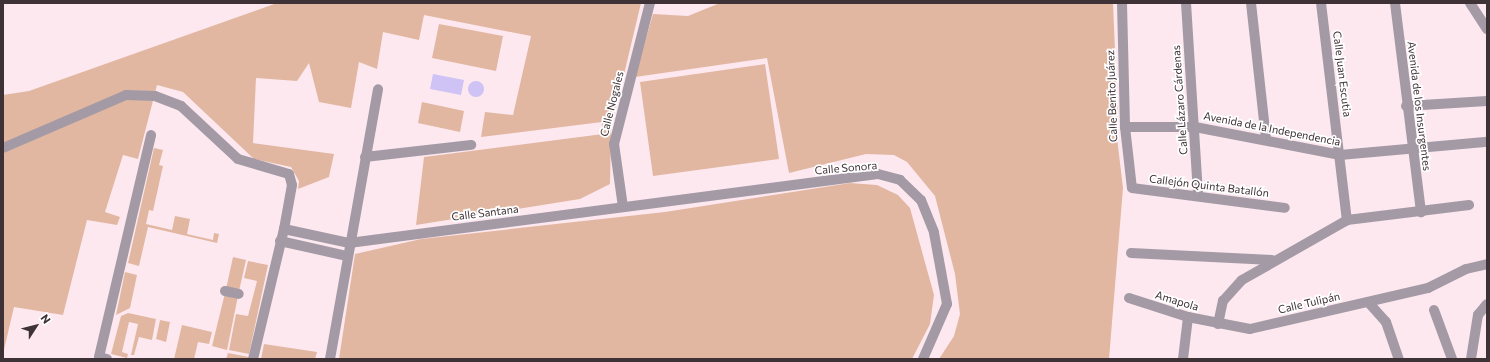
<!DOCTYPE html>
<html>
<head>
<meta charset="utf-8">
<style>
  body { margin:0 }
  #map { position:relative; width:1490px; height:362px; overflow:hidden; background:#fde8f0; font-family:Commissioner,sans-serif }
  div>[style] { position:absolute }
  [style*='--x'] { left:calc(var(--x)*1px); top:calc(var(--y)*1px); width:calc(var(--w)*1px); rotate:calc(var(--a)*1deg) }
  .green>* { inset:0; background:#e2b7a1 }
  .water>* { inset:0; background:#cec3f4 }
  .round { border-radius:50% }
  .street>* { height:10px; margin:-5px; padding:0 5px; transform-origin:5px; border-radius:5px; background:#a49aa5 }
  span { translate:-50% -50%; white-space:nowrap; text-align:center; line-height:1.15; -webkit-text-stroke:3.5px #fff; paint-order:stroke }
  .street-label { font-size:11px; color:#3f3237 }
  .frame { position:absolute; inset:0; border:4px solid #3f3237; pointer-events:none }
  .north { position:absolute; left:16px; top:306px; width:40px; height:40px; -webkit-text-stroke:3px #fff; paint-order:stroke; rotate:54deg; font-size:11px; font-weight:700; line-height:16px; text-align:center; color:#3f3237 }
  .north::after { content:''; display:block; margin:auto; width:14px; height:18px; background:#3f3237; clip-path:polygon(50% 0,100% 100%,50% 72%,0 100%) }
</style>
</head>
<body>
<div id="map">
  <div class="green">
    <i style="clip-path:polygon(277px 3px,641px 3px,611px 129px,610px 184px,580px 199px,416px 225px,424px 157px,603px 134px,602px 122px,481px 137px,485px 112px,513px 115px,531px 36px,424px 15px,419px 40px,383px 32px,377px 69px,359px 62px,351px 108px,319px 102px,309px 63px,297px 81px,256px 78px,253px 143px,334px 154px,329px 177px,298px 189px,299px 181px,291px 167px,254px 159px,183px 92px,157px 85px,138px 159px,123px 155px,105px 212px,120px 217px,117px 225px,87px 220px,63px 315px,14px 307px,3px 354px,3px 95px,29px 91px)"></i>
    <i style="clip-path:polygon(720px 3px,1113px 3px,1118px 122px,1115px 121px,1123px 188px,1109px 359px,939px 359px,954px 336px,960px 314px,955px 274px,935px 196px,907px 162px,894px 155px,866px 154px,789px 173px,767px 58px,635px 77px,653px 14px,688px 16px)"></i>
    <i style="clip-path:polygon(439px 24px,503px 36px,496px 71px,432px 58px)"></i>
    <i style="clip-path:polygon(765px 64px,779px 159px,653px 176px,640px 82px)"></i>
    <i style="clip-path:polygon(422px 102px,464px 111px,460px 132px,418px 123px)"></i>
    <i style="clip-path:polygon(154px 148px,163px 150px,159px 165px,163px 166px,153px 211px,149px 210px,146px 224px,172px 230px,175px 216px,190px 219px,187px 234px,213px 240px,214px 233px,219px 234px,217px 243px,148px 227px,139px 266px,128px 263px)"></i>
    <i style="clip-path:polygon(850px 183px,877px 185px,898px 195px,910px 208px,934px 295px,930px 324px,912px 359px,339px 359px,355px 254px,421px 239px,665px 212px)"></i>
    <i style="clip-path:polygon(233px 257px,246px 260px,239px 291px,226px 289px)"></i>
    <i style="clip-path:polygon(248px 261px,268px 265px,249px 354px,229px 350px,236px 314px,248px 316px,257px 281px,244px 278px)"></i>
    <i style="clip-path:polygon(125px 272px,137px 275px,130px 308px,116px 315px)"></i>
    <i style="clip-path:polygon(225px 293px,238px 296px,227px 350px,212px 346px)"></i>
    <i style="clip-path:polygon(128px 313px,156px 319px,152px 340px,139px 337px,134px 355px,131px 355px,138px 324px,129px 322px,122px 352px,128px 354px,127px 358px,111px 354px,121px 316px)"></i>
    <i style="clip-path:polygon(160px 320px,170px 322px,166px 342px,156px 339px)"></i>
    <i style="clip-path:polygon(182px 325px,212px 332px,209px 344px,198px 342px,194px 359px,174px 359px)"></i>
    <i style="clip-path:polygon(264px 344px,317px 352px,315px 359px,261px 359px)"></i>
    <i style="clip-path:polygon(228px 353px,249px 357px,248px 359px,226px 359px)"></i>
  </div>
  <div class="water">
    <i style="clip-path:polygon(433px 74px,464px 80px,461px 95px,430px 89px)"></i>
    <i class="round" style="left:468px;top:81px;width:16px;height:16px"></i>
  </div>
  <div class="street">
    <i style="--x:1122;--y:3;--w:124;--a:88.6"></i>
    <i style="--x:1125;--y:127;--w:61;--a:83.5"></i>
    <i style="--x:1132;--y:188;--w:154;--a:7.4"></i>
    <i style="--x:1186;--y:3;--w:192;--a:86.4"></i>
    <i style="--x:1251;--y:3;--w:137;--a:83.7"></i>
    <i style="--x:1321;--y:3;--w:219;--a:83.2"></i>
    <i style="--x:1395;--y:3;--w:211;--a:82.9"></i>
    <i style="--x:1470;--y:3;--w:31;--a:57"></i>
    <i style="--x:1406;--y:106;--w:81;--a:-3.5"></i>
    <i style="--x:1125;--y:127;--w:70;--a:0"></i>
    <i style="--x:1195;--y:127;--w:148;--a:10.9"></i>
    <i style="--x:1340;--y:155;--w:148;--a:-5.1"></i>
    <i style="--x:3;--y:148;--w:134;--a:-23.3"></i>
    <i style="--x:126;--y:95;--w:29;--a:2"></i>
    <i style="--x:155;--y:96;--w:28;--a:21"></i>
    <i style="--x:181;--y:106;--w:78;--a:42.9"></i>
    <i style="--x:238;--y:159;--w:53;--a:16.4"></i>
    <i style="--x:289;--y:174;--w:11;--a:75"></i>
    <i style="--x:292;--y:185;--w:45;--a:100.3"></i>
    <i style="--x:284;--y:229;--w:134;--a:103.4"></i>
    <i style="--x:365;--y:157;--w:107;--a:-6.5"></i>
    <i style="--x:623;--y:207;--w:64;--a:-98.1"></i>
    <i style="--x:614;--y:144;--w:146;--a:-75.7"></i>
    <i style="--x:284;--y:229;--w:66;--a:12.2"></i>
    <i style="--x:349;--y:243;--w:533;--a:-7.43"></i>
    <i style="--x:878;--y:174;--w:23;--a:15"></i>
    <i style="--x:900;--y:180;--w:29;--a:44"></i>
    <i style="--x:921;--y:200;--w:35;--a:68"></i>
    <i style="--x:934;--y:233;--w:72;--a:79.6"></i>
    <i style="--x:947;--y:304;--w:60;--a:113.6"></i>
    <i style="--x:280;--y:241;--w:69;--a:12.6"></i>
    <i style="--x:1131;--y:253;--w:141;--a:2.8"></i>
    <i style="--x:225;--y:291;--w:14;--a:12"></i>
    <i style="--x:1129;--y:298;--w:62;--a:17.9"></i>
    <i style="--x:1188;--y:317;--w:63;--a:11"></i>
    <i style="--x:1250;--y:329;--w:183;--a:-13"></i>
    <i style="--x:1428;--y:288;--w:42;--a:-26.6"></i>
    <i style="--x:1466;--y:269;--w:22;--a:-13"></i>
    <i style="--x:1368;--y:302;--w:27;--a:48"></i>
    <i style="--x:1386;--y:322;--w:39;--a:71"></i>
    <i style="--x:1434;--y:310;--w:52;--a:69.8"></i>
    <i style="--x:1218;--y:324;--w:24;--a:-78"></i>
    <i style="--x:1223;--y:301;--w:28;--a:-48"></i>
    <i style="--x:1242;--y:280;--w:121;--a:-29.7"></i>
    <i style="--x:1347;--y:220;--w:123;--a:-7"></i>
    <i style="--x:107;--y:359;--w:8;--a:-166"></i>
    <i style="--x:99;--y:357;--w:228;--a:-76.8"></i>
    <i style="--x:330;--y:359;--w:274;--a:-79.9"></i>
    <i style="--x:1183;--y:359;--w:42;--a:-83.2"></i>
    <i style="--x:1471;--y:359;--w:45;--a:-81"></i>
    <i style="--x:1478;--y:315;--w:14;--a:-51"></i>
  </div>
  <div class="street-label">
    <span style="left:1342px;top:74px;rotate:83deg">Calle Juan Escutia</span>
    <span style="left:1112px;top:96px;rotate:-92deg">Calle Benito Juárez</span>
    <span style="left:1180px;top:100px;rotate:-94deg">Calle Lázaro Cárdenas</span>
    <span style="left:612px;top:104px;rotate:-76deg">Calle Nogales</span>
    <span style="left:1419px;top:106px;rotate:83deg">Avenida de los Insurgentes</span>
    <span style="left:1272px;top:129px;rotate:11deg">Avenida de la Independencia</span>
    <span style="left:846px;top:168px;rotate:-5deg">Calle Sonora</span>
    <span style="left:1209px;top:186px;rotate:7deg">Callejón Quinta Batallón</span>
    <span style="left:485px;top:213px;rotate:-7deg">Calle Santana</span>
    <span style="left:1177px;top:301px;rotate:17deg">Amapola</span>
    <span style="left:1309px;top:303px;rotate:-13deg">Calle Tulipán</span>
  </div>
  <div class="frame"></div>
  <div class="north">N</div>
</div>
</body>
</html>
